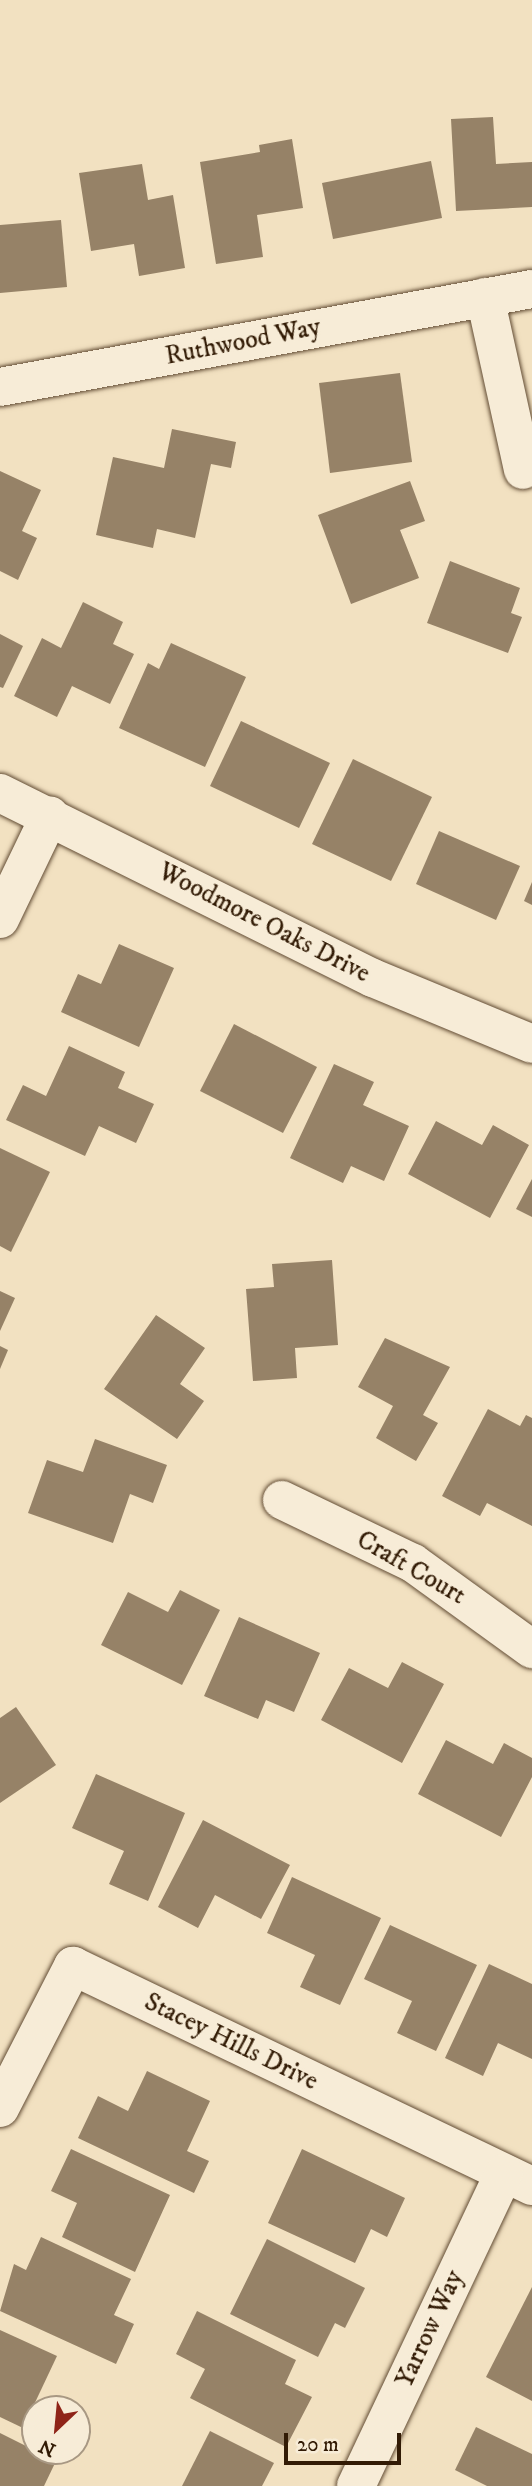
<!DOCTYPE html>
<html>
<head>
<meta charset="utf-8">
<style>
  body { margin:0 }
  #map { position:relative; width:532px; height:2486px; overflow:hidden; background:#f2e1c1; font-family:"IM FELL DW Pica",serif }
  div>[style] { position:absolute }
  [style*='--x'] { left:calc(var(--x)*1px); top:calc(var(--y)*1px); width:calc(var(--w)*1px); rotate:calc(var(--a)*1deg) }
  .building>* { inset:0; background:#968267 }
  .roads { filter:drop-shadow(0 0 2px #624c34) drop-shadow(0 0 2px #624c34) }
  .minor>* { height:38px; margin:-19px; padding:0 19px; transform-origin:19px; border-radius:19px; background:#f7ecd7 }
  span { translate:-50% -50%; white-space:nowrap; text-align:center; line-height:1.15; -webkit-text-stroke:5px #f7ecd7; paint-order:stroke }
  .street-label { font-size:26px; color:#321b05 }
  .north { position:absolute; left:21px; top:2395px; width:70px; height:70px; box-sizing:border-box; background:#f7ecd7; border:2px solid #a89883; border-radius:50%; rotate:206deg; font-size:19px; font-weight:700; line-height:28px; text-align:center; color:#321b05 }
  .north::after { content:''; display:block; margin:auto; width:24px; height:32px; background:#8f2418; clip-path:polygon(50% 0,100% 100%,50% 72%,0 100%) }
  .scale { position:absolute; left:284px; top:2433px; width:117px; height:32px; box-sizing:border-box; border:4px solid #321b05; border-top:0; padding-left:9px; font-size:21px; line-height:24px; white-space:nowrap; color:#321b05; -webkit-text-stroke:5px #f7ecd7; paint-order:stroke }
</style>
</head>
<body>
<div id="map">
  <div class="building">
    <i style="clip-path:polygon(493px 117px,496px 164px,532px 162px,532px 207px,456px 211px,451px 119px)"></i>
    <i style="clip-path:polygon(292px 139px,303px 208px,257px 215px,263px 257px,216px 264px,200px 162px,260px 152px,259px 145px)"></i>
    <i style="clip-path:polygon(431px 161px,442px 218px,333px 239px,322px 183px)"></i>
    <i style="clip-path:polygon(142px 164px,148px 200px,173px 195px,185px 268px,139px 276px,134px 244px,91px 251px,79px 173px)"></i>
    <i style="clip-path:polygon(61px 220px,67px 287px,0 293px,0 225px)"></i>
    <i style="clip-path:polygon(400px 373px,412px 462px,330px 473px,319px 383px)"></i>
    <i style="clip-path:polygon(172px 429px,236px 442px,231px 468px,211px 464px,195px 538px,157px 529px,153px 548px,96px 535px,113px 457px,164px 468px)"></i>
    <i style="clip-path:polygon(0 471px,41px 490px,22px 531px,37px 538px,18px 580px,0 571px)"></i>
    <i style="clip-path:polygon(410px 481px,425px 521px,400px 530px,419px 578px,351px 604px,318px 515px)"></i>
    <i style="clip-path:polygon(450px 561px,520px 588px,511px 613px,522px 617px,508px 653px,427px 623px)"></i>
    <i style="clip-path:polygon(83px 602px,123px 622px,113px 644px,134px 654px,110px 704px,72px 686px,57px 717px,14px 696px,42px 638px,61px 648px)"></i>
    <i style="clip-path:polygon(0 634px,23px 646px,3px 688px,0 687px)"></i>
    <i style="clip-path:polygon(171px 643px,246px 677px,205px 767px,119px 728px,148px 663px,159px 669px)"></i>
    <i style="clip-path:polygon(241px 721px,330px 763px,299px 828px,210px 786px)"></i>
    <i style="clip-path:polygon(353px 759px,432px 797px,391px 881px,312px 844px)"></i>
    <i style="clip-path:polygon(439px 831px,520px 866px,496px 920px,416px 884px)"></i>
    <i style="clip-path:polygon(532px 882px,532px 905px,524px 901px)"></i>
    <i style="clip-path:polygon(119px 944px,174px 968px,139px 1047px,61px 1012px,78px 974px,101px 984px)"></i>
    <i style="clip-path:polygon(234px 1024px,317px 1067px,283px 1133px,200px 1091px)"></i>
    <i style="clip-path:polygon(69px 1046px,125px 1072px,118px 1088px,154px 1104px,136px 1143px,99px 1126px,85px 1156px,6px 1120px,23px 1085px,46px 1096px)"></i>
    <i style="clip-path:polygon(334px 1064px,374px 1082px,363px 1105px,409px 1126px,384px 1181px,351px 1166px,343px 1183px,290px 1158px)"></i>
    <i style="clip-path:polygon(436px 1121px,482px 1145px,493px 1125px,529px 1145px,490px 1218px,408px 1174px)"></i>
    <i style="clip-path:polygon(0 1148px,50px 1172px,11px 1252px,0 1246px)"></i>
    <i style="clip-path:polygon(532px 1179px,532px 1217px,516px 1209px)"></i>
    <i style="clip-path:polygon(332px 1260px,338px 1345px,295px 1348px,297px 1378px,253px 1381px,246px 1289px,274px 1287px,272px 1264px)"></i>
    <i style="clip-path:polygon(0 1291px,15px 1298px,0 1331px)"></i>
    <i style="clip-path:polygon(156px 1315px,205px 1348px,180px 1384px,204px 1401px,177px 1439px,104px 1389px)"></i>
    <i style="clip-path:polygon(385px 1338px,450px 1367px,423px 1415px,438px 1423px,416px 1461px,376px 1438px,393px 1406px,358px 1387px)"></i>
    <i style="clip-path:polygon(0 1346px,8px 1350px,0 1369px)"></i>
    <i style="clip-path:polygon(488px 1409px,520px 1426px,526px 1415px,532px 1418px,532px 1526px,487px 1503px,480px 1516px,442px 1496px)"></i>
    <i style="clip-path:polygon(95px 1439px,167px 1465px,153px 1503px,130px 1494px,113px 1543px,28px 1513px,47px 1460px,83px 1472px)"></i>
    <i style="clip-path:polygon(180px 1590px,220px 1610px,182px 1685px,101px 1645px,128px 1592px,168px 1612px)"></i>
    <i style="clip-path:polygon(239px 1617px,320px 1653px,294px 1712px,266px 1700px,258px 1719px,204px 1696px)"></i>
    <i style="clip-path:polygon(402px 1662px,444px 1684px,402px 1763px,321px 1720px,349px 1668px,388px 1688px)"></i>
    <i style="clip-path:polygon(16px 1707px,56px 1765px,0 1803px,0 1718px)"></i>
    <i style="clip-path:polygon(446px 1740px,493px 1764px,504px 1743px,532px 1758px,532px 1777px,501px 1837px,418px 1794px)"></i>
    <i style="clip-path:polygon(96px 1774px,185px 1813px,148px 1901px,109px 1884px,124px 1851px,72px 1828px)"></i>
    <i style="clip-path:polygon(203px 1820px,290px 1865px,261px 1919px,215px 1895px,198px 1928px,158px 1907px)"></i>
    <i style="clip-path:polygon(292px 1877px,381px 1918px,340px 2005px,300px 1987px,315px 1955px,267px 1933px)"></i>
    <i style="clip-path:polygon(390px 1925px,477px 1965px,436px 2051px,397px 2033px,412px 2001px,364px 1979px)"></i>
    <i style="clip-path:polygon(489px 1964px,532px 1984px,532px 2059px,498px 2043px,483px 2076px,445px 2058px)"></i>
    <i style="clip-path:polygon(147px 2071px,210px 2101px,187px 2151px,209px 2161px,194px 2193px,78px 2138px,98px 2096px,128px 2111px)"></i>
    <i style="clip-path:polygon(71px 2149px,170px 2195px,135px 2272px,62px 2237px,77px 2203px,51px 2191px)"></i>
    <i style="clip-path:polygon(302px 2149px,405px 2198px,387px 2237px,371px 2229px,355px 2263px,268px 2223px)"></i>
    <i style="clip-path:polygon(41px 2237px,131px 2279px,114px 2315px,134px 2324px,116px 2364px,0 2311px,14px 2264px,26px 2270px)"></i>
    <i style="clip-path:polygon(267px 2239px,365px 2288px,345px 2328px,335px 2323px,318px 2357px,230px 2314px)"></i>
    <i style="clip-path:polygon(532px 2287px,532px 2401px,486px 2377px)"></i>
    <i style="clip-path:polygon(197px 2311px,296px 2360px,285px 2384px,312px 2397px,286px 2447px,190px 2398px,205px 2369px,176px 2354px)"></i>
    <i style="clip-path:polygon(0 2330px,57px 2356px,23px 2428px,0 2417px)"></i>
    <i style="clip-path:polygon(476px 2427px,532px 2454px,532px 2486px,487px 2486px,455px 2470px)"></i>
    <i style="clip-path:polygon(210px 2431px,274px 2463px,262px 2486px,182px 2486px)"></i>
    <i style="clip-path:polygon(0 2433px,56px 2461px,44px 2486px,0 2486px)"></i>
  </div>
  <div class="roads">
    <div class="minor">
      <i style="--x:485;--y:297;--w:177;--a:77.6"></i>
      <i style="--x:0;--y:387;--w:541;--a:-10.44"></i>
      <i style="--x:0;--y:793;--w:416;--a:26.4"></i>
      <i style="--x:373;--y:978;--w:172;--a:22.5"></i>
      <i style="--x:0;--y:919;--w:115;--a:-64.3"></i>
      <i style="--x:282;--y:1500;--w:145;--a:25.7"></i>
      <i style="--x:413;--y:1563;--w:147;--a:35.9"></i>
      <i style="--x:0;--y:2108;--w:160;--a:-62.8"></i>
      <i style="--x:73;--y:1966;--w:509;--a:25.61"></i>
      <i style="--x:356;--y:2486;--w:346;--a:-64.7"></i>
    </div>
  </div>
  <div class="street-label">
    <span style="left:243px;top:342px;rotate:-11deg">Ruthwood Way</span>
    <span style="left:264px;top:923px;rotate:27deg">Woodmore Oaks Drive</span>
    <span style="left:411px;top:1568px;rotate:30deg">Craft Court</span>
    <span style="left:231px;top:2042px;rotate:26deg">Stacey Hills Drive</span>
    <span style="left:430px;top:2329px;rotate:-65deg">Yarrow Way</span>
  </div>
  <div class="north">N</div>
  <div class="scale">20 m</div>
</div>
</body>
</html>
